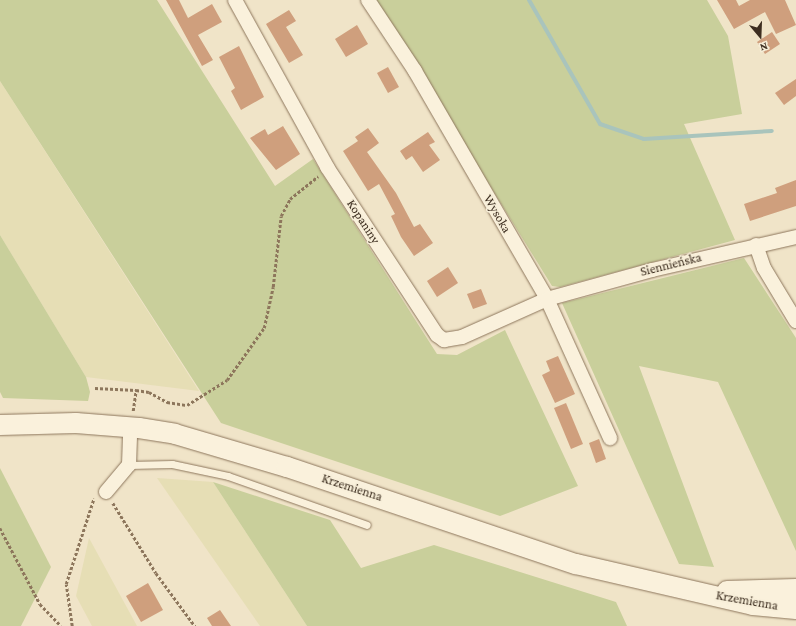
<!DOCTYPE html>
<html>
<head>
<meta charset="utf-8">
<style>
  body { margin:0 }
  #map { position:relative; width:796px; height:626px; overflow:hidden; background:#f0e4c8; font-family:"Crimson Pro",serif }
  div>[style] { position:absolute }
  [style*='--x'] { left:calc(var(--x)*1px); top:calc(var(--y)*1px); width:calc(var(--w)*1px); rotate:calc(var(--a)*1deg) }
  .farmland>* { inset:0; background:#e6deb5 }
  .green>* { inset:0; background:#c9cf9b }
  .stream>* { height:4px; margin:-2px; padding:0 2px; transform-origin:2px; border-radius:2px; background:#a9c4bc }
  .building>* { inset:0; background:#cf9f7d }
  .path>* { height:2.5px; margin-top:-1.25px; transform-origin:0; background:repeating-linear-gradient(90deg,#8d765c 0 3px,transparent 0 5px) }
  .roads { filter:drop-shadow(0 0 1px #8d765c) drop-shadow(0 0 1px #8d765c) }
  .lane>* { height:7px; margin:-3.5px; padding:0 3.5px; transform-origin:3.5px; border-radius:3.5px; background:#faf1dc }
  .street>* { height:14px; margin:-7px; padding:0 7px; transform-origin:7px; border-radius:7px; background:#faf1dc }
  .secondary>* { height:20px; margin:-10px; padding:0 10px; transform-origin:10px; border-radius:10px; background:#faf1dc }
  span { translate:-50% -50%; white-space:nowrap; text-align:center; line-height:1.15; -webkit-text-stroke:3px #f7eed8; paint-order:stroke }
  .street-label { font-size:13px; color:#3d2e20 }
  .north { position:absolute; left:740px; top:16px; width:40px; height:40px; -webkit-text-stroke:3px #f7eed8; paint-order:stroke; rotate:161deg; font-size:11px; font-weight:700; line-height:16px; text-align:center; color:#3d2e20 }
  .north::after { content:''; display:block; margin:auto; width:14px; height:18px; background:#3d2e20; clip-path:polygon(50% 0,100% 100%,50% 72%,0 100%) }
</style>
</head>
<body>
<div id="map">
  <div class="farmland">
    <i style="clip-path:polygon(0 81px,199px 391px,86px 377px,0 235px)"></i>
    <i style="clip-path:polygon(157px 478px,213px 482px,307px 626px,260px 626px)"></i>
    <i style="clip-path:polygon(89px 538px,137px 626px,92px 626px,76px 596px)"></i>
  </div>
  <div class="green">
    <i style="clip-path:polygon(0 0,157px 0,275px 186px,313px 159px,437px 354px,457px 355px,505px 330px,578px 486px,500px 516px,221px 423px,0 81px)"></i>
    <i style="clip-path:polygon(375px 0,707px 0,728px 36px,742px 114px,684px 124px,735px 240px,560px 287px,552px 286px)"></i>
    <i style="clip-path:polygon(0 235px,86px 377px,90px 392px,88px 401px,3px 398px,0 392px)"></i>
    <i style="clip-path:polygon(744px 258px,796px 338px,796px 551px,718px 382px,639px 366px,714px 567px,679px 564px,562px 303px)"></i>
    <i style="clip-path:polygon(0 468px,51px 567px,21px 626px,0 626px)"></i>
    <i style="clip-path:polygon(213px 482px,330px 520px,361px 568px,434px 545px,616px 602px,627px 626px,307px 626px)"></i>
  </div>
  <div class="stream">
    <i style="--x:529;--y:0;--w:143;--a:60.2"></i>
    <i style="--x:600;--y:124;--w:46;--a:18.8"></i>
    <i style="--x:644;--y:139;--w:128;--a:-3.6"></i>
  </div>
  <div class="building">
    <i style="clip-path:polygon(166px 0,179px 0,188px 18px,212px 4px,222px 22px,198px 35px,213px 60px,202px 66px)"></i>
    <i style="clip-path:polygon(717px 0,736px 0,739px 6px,750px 0,785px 0,796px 25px,776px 34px,765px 12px,734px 29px)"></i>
    <i style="clip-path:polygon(289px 10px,296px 21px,286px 27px,303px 55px,289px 63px,266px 24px)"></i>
    <i style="clip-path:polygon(357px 25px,368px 44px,346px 57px,335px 39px)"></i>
    <i style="clip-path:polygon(772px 32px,780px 44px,765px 54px,757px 42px)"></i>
    <i style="clip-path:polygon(239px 46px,264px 97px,241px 110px,231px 91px,235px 88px,219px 57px)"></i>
    <i style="clip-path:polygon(388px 67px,399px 87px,388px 93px,377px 73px)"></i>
    <i style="clip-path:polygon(796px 79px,796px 96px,784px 105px,775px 93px)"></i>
    <i style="clip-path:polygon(283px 126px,300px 154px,276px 170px,250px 138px,265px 129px,268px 135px)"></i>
    <i style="clip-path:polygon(368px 128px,379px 143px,367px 152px,396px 193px,414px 227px,420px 224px,433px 243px,414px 256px,401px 237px,391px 216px,395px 214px,379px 184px,368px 191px,343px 151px,358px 141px,355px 137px)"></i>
    <i style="clip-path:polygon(428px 132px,435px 142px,429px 145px,440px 160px,423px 172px,412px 156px,406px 160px,400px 151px)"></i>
    <i style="clip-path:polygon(796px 180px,796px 206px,750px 221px,744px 204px,777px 193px,775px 188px)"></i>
    <i style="clip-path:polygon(448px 267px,458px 283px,437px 297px,427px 281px)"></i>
    <i style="clip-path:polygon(481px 289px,487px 304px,473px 309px,467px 294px)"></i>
    <i style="clip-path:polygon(558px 356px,575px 394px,555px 403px,542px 375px,550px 371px,546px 361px)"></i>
    <i style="clip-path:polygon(566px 403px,583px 444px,571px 449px,554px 408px)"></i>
    <i style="clip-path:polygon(599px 439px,606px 459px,596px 463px,589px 443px)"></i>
    <i style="clip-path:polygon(148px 583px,163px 610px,141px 622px,126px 596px)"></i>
    <i style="clip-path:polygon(220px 610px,231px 626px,212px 626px,207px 618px)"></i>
  </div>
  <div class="path">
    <i style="--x:95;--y:388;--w:41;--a:2.8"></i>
    <i style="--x:133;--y:411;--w:21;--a:-82"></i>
    <i style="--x:136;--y:390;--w:13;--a:9"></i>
    <i style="--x:149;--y:392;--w:21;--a:29"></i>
    <i style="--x:167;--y:402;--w:20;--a:9"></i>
    <i style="--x:187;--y:405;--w:47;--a:-32"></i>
    <i style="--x:227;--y:380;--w:64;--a:-54.6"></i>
    <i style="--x:264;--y:328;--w:42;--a:-77.6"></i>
    <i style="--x:273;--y:287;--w:71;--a:-83.6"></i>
    <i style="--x:281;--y:216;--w:19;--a:-62"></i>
    <i style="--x:290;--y:199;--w:36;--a:-39"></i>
    <i style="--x:113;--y:503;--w:82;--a:58.4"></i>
    <i style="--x:156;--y:573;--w:66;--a:53.7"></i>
    <i style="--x:0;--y:528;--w:86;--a:62.2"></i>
    <i style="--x:40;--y:604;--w:30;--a:46"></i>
    <i style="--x:72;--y:626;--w:42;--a:-98.1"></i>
    <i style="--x:66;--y:584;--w:90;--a:-72"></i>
  </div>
  <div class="roads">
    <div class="lane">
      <i style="--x:129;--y:465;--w:43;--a:-1.3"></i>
      <i style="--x:172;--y:464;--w:57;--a:12.1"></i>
      <i style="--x:228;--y:476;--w:147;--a:19.4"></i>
    </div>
    <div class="street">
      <i style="--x:235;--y:0;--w:191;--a:61.1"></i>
      <i style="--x:327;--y:167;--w:201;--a:56.8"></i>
      <i style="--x:437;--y:335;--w:9;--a:36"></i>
      <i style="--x:444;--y:340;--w:18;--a:-9"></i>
      <i style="--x:462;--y:337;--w:93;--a:-24.1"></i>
      <i style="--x:547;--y:299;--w:109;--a:-15.4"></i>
      <i style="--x:652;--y:270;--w:148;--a:-12.9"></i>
      <i style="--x:368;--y:0;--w:85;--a:56.5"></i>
      <i style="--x:415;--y:71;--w:263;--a:59.9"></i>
      <i style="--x:547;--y:299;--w:153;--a:65.6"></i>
      <i style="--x:756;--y:245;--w:24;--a:71"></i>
      <i style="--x:764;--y:268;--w:62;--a:58.9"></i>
      <i style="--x:106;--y:492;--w:35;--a:-50"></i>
      <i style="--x:129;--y:465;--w:38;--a:-88"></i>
    </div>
    <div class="secondary">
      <i style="--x:0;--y:425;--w:76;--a:-1.5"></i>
      <i style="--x:76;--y:423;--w:63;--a:4.5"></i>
      <i style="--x:139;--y:428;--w:36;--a:9"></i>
      <i style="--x:175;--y:434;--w:117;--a:16.4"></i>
      <i style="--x:287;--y:467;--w:305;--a:18.6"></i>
      <i style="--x:576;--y:564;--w:182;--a:13"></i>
      <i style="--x:753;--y:605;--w:43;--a:5.3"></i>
      <i style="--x:727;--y:591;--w:69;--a:-1.7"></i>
    </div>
  </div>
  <div class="street-label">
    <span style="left:497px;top:214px;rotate:60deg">Wysoka</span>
    <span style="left:363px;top:222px;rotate:57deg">Kopaniny</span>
    <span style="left:671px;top:265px;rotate:-14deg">Siennieńska</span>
    <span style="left:352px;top:488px;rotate:18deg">Krzemienna</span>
    <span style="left:747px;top:601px;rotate:10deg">Krzemienna</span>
  </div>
  <div class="north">N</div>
</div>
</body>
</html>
